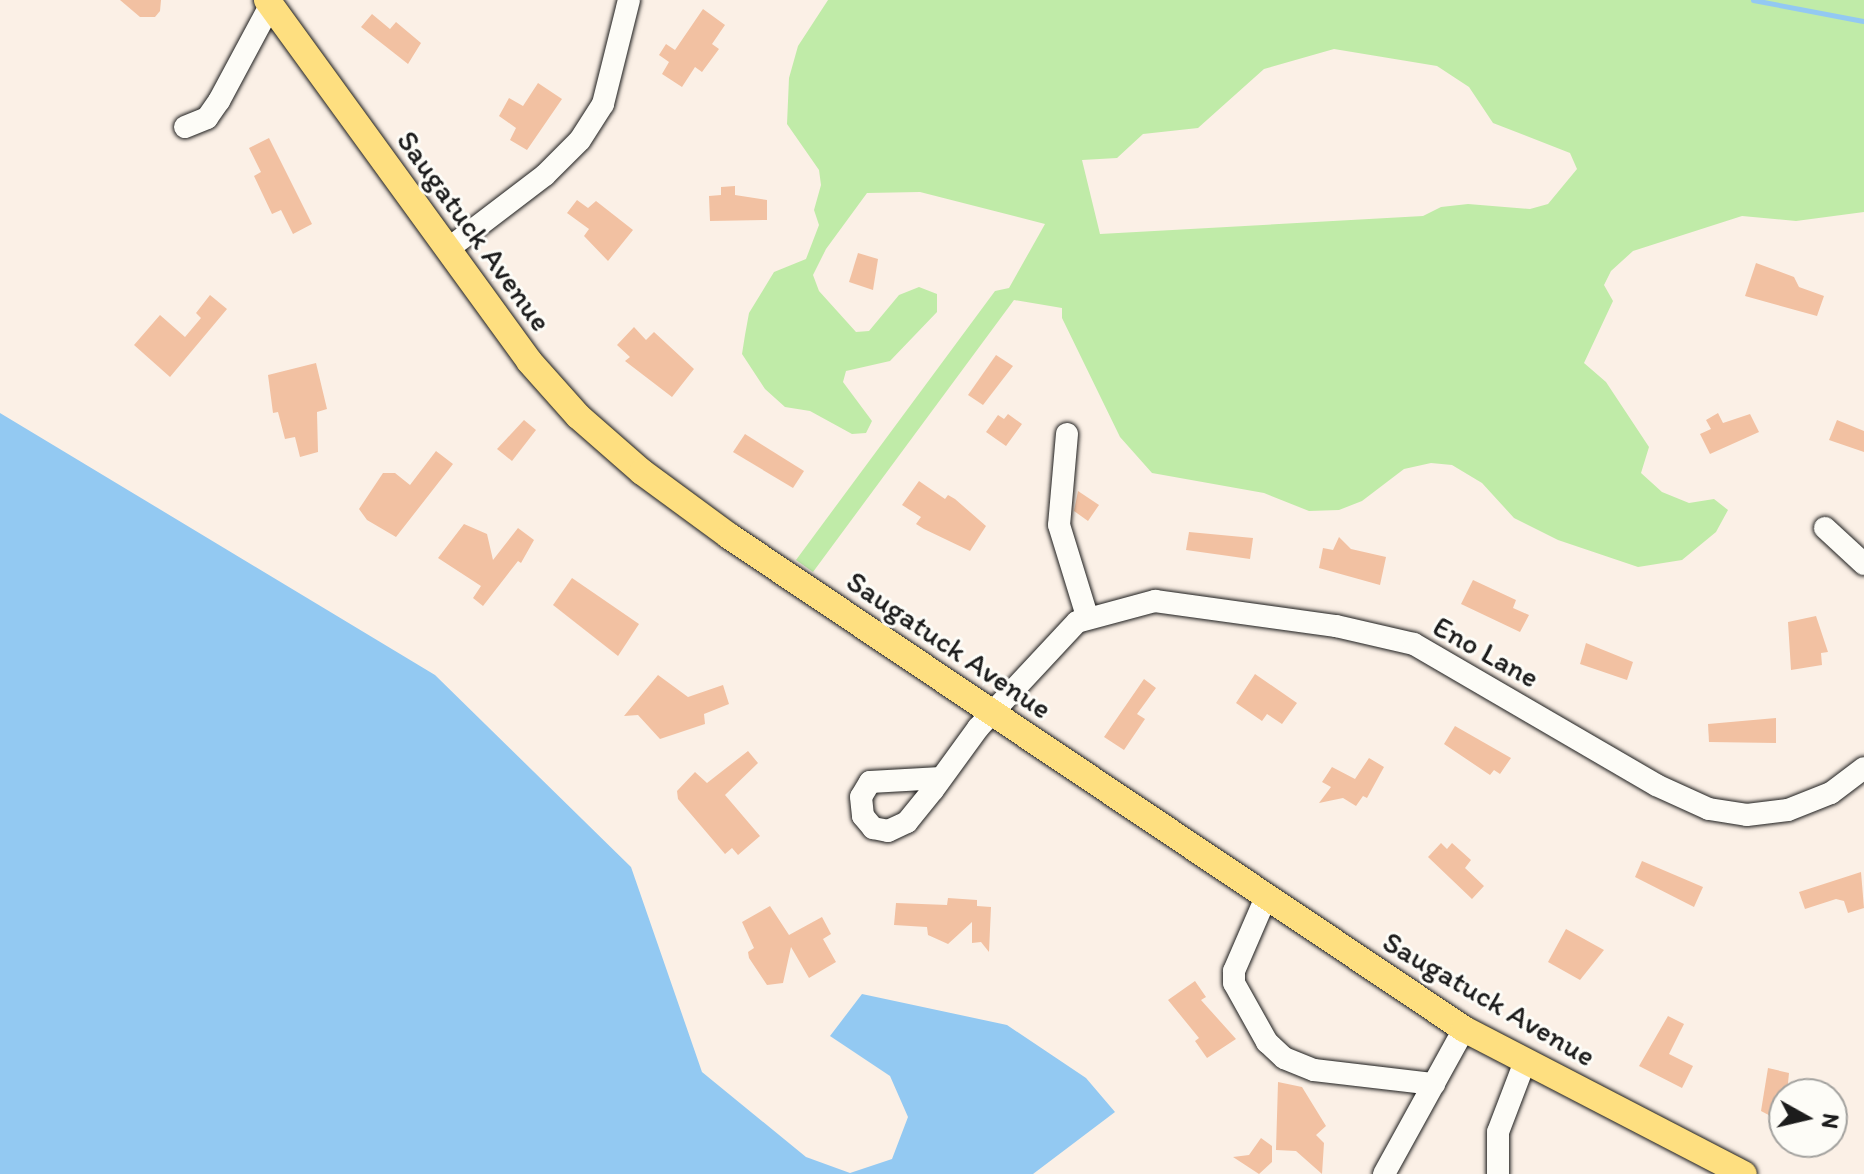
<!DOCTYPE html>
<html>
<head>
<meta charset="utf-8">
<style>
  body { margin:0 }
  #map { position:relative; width:1864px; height:1174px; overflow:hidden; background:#fbf0e6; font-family:Itim,sans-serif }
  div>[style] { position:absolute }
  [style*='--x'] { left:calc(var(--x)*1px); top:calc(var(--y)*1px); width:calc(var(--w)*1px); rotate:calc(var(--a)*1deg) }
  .green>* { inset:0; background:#c0eba8 }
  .water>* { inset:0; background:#93c9f2 }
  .stream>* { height:5px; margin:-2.5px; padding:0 2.5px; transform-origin:2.5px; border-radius:2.5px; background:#93c9f2 }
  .building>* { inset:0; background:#f2c1a2 }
  .roads { filter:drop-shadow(0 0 2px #1c1c1c) drop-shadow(0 0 2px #1c1c1c) }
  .minor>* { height:22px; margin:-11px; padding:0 11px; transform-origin:11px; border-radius:11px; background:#fdfcf7 }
  .major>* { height:26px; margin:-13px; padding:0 13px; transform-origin:13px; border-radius:13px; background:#fedf80 }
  span { translate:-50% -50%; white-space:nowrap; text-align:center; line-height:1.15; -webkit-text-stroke:6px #fdfcf7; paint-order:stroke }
  .street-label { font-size:30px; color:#1c1c1c }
  .north { position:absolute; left:1768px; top:1078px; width:80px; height:80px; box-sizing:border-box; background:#fdfcf7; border:2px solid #a3a29f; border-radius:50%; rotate:98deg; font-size:22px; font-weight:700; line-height:32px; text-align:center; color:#1c1c1c }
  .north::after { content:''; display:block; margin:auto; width:28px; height:36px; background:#1c1c1c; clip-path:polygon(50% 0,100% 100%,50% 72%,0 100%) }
</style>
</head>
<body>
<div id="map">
  <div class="green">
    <i style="clip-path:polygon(evenodd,828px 0,1864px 0,1864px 212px,1796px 221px,1742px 216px,1633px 251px,1611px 271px,1604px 285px,1613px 301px,1584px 363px,1606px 382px,1649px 447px,1641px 473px,1662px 492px,1689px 503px,1714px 499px,1728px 510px,1716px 532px,1682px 560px,1638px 567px,1558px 540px,1514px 518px,1482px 483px,1452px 465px,1431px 463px,1404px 469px,1362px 501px,1339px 510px,1309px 511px,1264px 493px,1152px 473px,1120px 437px,1062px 318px,1062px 308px,1014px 300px,813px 572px,796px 560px,995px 291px,1009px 288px,1045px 224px,920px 192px,867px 193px,826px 249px,813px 275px,819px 291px,856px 332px,869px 331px,899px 295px,919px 287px,937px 294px,937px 312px,890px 361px,846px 371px,843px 382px,872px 421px,866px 433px,852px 434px,810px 411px,785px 407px,765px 389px,742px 354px,745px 335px,749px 313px,774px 272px,806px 259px,819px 225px,814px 210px,821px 185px,819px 170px,787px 124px,789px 78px,798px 46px,828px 0,1334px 49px,1437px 66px,1469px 87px,1493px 123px,1570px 153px,1577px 169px,1548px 204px,1530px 209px,1468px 204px,1441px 207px,1423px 216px,1100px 234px,1082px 160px,1117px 158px,1143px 134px,1198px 128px,1264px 69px,1334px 49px)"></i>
  </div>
  <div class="water">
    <i style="clip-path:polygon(0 413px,435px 675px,631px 867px,702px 1072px,806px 1157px,850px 1173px,892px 1159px,908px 1117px,890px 1076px,830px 1036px,862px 994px,1007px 1025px,1086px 1078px,1115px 1112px,1033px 1174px,0 1174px)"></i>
  </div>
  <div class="stream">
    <i style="--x:1753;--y:0;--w:112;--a:10.8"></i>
  </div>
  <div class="building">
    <i style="clip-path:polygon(120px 0,161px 0,160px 11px,155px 17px,140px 17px)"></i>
    <i style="clip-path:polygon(703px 9px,725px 25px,712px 44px,719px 49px,702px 72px,695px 67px,682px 87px,662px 74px,669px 62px,659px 55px,666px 44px,675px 50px)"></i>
    <i style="clip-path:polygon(372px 14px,390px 29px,396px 22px,421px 43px,408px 64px,361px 27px)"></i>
    <i style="clip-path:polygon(538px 83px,562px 99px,527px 150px,510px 140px,516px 128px,499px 116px,509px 98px,523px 106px)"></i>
    <i style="clip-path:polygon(269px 138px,312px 224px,293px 234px,281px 210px,272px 214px,254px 176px,261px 172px,249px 148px)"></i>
    <i style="clip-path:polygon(735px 186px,735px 195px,767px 200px,767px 220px,710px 221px,709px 196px,721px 195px,721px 187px)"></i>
    <i style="clip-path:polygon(577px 200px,588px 208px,596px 201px,633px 230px,608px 261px,584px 236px,589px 229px,567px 213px)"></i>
    <i style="clip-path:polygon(858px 253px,878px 259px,873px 290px,849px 282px)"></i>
    <i style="clip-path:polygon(1756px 263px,1794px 277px,1799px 287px,1824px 296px,1817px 316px,1745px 296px)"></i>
    <i style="clip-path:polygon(210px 295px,227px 309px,170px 377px,134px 345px,160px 315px,185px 337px,201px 318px,196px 313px)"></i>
    <i style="clip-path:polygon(634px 327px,646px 340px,654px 332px,694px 369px,672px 397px,625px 361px,630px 357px,617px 345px)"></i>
    <i style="clip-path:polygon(996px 355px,1013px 366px,983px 405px,968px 395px)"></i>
    <i style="clip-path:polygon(316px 363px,327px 409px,317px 412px,318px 452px,300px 457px,295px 437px,285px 439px,278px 412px,273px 413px,268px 375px)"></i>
    <i style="clip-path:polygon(1718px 413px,1723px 423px,1750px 414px,1759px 432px,1710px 454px,1700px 434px,1711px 429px,1706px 420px)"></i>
    <i style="clip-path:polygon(1008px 414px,1022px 424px,1006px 446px,986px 432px,998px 415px,1004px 419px)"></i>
    <i style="clip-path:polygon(524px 420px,536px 430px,512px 461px,497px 449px)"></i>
    <i style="clip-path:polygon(1837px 420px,1864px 431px,1864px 452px,1829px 440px)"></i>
    <i style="clip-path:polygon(745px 434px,804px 471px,793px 488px,733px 452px)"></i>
    <i style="clip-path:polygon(436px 451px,453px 464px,396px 537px,367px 520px,359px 509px,383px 473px,395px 473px,410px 485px)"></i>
    <i style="clip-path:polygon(919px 481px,945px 499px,948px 495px,955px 499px,986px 526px,970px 551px,924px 529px,916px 524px,921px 517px,902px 505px)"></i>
    <i style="clip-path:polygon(1078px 491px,1099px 505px,1088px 521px,1074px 511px)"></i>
    <i style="clip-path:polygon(464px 524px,487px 534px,493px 560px,518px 528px,534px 540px,521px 563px,518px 561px,483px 606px,473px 598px,481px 586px,438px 558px)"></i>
    <i style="clip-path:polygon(1189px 532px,1253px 538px,1250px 559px,1186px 550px)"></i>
    <i style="clip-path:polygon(1339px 537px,1351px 549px,1386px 557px,1380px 585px,1319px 568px,1323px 548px,1333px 550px)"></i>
    <i style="clip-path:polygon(572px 578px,639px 624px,618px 656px,553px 605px)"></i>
    <i style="clip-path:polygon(1473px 580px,1516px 600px,1513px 608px,1529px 615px,1520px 632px,1461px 604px)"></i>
    <i style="clip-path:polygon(1816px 616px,1828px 652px,1821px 653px,1822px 665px,1791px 670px,1788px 622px)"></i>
    <i style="clip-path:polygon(1586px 643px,1633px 662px,1627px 680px,1580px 664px)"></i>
    <i style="clip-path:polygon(1255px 674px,1297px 703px,1282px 724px,1267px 714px,1262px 721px,1236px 703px)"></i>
    <i style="clip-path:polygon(658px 675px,688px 697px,723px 685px,729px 704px,704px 714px,705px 724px,660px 739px,638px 715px,624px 716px)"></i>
    <i style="clip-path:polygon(1144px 679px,1156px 688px,1137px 714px,1145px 719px,1124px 750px,1104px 737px)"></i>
    <i style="clip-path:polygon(1776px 718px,1776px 743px,1709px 742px,1708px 724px)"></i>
    <i style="clip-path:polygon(1455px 726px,1511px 758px,1500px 774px,1494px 770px,1490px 775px,1444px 744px)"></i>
    <i style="clip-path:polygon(748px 751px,758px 763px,725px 795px,760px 836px,738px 855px,732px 848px,725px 854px,678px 799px,677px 791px,695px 772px,707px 783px)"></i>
    <i style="clip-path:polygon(1369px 758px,1384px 767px,1367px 798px,1363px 796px,1356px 806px,1343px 798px,1319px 803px,1331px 787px,1322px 782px,1332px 767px,1355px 779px)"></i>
    <i style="clip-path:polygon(1441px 843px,1447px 849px,1452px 843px,1471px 860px,1465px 868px,1484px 886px,1472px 899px,1428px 857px)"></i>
    <i style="clip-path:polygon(1642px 861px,1703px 887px,1694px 907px,1635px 877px)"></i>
    <i style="clip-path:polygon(1861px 872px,1864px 908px,1848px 913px,1844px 901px,1836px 899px,1805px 909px,1799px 892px)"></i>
    <i style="clip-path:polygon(948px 898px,977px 900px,977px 906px,991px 907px,989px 952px,981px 942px,972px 943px,972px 922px,948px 944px,928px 935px,927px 927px,894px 925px,896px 903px,947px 905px)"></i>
    <i style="clip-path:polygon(770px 906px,789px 935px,822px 917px,831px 934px,823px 939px,836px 962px,809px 978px,791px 947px,783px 983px,767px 985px,749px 958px,748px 952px,754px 948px,742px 922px)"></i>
    <i style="clip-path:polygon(1566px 929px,1604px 950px,1580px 980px,1548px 962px)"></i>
    <i style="clip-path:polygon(1195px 981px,1206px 997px,1201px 1000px,1236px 1039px,1207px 1058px,1195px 1041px,1199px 1038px,1168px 1000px)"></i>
    <i style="clip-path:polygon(1668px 1016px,1684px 1024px,1669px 1054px,1693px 1066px,1682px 1088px,1639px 1066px)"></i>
    <i style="clip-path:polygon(1768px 1068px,1789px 1073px,1784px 1123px,1761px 1111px)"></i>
    <i style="clip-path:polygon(1278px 1082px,1302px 1087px,1326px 1126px,1316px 1135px,1324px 1143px,1322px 1174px,1296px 1151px,1276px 1150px)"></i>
    <i style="clip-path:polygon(1261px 1138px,1272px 1146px,1272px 1162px,1259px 1174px,1233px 1157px,1249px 1155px)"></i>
  </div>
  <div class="roads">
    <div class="minor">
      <i style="--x:185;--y:127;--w:24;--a:-22"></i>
      <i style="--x:207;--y:118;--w:21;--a:-55"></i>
      <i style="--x:219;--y:101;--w:108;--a:-61.8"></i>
      <i style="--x:448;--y:249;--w:122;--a:-37.3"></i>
      <i style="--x:545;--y:175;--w:49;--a:-45"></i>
      <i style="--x:580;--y:140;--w:43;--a:-57.4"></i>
      <i style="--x:603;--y:104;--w:107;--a:-76"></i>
      <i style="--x:1067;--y:434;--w:91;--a:95"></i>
      <i style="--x:1059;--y:525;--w:95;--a:72.9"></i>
      <i style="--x:1825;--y:528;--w:53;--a:42.7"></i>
      <i style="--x:941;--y:778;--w:71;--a:176.8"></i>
      <i style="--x:870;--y:782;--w:17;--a:121"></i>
      <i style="--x:861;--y:797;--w:19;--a:84"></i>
      <i style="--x:863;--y:816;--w:16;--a:50"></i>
      <i style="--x:873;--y:828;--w:15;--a:11"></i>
      <i style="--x:888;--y:831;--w:21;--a:-25"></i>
      <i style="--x:907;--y:822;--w:41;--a:-50.9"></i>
      <i style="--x:933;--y:790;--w:77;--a:-54"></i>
      <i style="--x:978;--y:728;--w:145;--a:-47"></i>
      <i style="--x:1077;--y:622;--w:81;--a:-15.1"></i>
      <i style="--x:1155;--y:601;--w:183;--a:7.9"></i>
      <i style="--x:1336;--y:626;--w:80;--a:13"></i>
      <i style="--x:1414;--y:644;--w:280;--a:30.2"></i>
      <i style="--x:1656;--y:785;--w:58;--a:24.4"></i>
      <i style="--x:1709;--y:809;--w:38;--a:9"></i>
      <i style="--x:1747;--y:815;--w:41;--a:-7"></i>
      <i style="--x:1788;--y:810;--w:46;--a:-21.6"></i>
      <i style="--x:1831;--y:793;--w:41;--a:-37.1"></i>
      <i style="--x:1266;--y:897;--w:81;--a:113.4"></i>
      <i style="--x:1234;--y:971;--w:12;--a:90"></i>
      <i style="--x:1234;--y:983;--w:68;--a:60.8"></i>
      <i style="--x:1267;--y:1042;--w:23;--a:43"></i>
      <i style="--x:1284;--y:1058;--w:32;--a:22"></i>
      <i style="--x:1314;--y:1070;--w:121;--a:6.7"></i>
      <i style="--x:1384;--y:1174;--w:166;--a:-61.1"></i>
      <i style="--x:1498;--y:1174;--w:42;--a:-90"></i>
      <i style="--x:1498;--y:1132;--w:73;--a:-69.1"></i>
    </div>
    <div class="major">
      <i style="--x:267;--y:0;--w:446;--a:54"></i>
      <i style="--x:529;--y:361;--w:74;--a:48.3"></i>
      <i style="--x:578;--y:416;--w:85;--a:41.2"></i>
      <i style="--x:642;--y:472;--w:108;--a:36.3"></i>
      <i style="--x:729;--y:536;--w:885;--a:33.85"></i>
      <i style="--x:1464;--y:1029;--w:315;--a:27.4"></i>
    </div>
  </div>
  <div class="street-label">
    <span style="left:474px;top:231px;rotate:54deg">Saugatuck Avenue</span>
    <span style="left:949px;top:645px;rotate:34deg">Saugatuck Avenue</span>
    <span style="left:1486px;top:652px;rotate:29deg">Eno Lane</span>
    <span style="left:1489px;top:999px;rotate:30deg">Saugatuck Avenue</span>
  </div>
  <div class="north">N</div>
</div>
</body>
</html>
